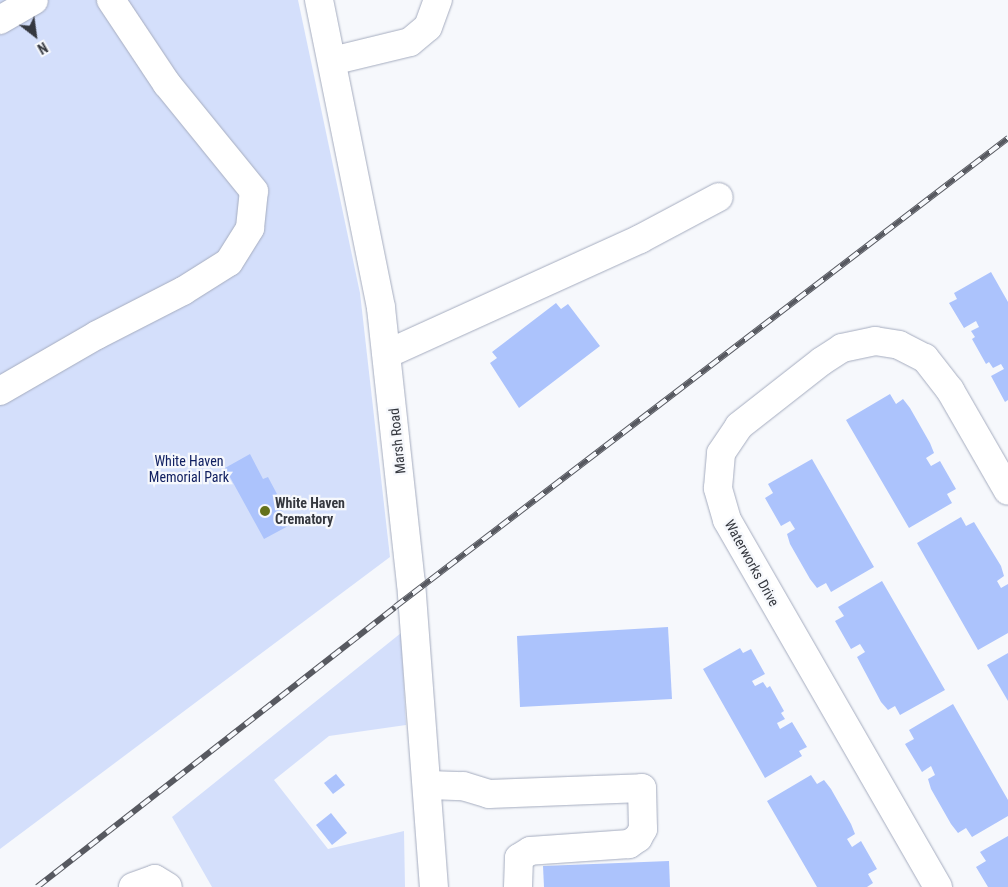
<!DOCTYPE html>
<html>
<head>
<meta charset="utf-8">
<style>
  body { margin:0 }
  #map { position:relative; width:1008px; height:887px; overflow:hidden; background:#f6f8fc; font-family:"Roboto Condensed",sans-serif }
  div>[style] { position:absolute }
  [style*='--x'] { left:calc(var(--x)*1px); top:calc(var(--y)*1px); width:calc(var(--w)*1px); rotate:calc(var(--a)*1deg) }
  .green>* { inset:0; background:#d4dffb }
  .building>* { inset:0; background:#acc3fc }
  .roads { filter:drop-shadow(0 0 1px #a5acbf) drop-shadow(0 0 1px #a5acbf) }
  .minor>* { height:28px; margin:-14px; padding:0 14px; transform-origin:14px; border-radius:14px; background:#fff }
  .rail>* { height:5.5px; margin-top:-2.75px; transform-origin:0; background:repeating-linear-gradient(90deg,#f6f8fc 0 11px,#575960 0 22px); box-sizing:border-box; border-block:1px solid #575960 }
  .dots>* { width:14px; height:14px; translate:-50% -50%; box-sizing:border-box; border:2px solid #f6f8fc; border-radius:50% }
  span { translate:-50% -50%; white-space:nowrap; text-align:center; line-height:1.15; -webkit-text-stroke:4.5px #f6f8fc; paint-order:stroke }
  .street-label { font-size:14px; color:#35383f }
  .park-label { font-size:14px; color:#112061 }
  .poi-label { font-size:14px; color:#35383f; font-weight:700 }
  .left { translate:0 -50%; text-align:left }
  .north { position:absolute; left:10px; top:10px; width:50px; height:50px; -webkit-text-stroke:4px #f6f8fc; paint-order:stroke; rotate:150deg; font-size:14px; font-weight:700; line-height:20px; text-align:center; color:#35383f }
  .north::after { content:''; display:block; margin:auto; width:18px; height:22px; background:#35383f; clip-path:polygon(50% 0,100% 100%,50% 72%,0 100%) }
</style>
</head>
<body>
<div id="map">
  <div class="green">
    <i style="clip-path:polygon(0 0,298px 0,360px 293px,390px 557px,0 849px)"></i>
    <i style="clip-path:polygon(401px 633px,406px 725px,329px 736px,274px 780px,328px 849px,404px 831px,405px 887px,212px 887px,172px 817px)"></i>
  </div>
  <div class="building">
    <i style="clip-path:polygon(991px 272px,1008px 302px,1008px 400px,1005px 402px,991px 376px,1004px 369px,1001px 364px,993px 368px,989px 362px,986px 364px,972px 339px,975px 337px,971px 331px,979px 327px,976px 321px,964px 328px,949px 303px,957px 299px,954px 293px)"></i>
    <i style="clip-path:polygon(556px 303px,561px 309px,568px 304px,600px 346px,519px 408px,490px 363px,497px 358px,492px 352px)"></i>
    <i style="clip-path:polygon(890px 394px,896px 404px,903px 399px,910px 408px,930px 443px,934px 453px,926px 458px,931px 466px,940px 461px,956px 489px,947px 494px,952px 503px,909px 528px,846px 420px)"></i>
    <i style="clip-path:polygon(250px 454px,263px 479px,268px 477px,277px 494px,274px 496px,290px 525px,264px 539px,225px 468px)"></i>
    <i style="clip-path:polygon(812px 459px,874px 567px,831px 592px,826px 583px,817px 588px,810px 579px,790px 544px,787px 534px,795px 529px,790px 521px,781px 526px,765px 498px,773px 493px,768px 484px)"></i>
    <i style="clip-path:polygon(961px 517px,966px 526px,974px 522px,1001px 566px,1004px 576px,997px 581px,1001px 588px,1008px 584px,1008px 633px,978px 650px,917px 543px)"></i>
    <i style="clip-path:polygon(882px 581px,945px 690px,900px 715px,895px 706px,888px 710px,881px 702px,857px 657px,865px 652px,860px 644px,851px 649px,835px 621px,844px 616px,838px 607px)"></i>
    <i style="clip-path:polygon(668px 627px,672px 699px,520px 707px,517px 636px)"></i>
    <i style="clip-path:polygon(740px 648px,743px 653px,751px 649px,765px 674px,752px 681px,755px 686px,763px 682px,767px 688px,770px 686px,784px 711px,781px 713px,785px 719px,777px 723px,780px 729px,792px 722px,807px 747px,799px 751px,802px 756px,765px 778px,703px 669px)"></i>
    <i style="clip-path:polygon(1008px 653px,1008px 701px,987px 665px)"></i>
    <i style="clip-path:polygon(953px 704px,1008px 800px,1008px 816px,972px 837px,966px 828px,958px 833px,951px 824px,931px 789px,928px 779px,935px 775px,931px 766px,922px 772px,905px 744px,914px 739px,909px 730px)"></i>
    <i style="clip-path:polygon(336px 774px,345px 785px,333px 794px,324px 783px)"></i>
    <i style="clip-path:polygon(811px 775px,817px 784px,824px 780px,831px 789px,851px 824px,855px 834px,847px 839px,852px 847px,861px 841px,877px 869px,868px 874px,873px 883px,867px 887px,817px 887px,767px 801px)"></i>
    <i style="clip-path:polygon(331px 813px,347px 833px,332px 845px,316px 825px)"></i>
    <i style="clip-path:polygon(1008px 836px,1008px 887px,988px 887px,976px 867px,986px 861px,980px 852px)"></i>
    <i style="clip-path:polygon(669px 861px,670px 887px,544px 887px,543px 866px)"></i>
  </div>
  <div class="roads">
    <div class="minor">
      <i style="--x:319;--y:0;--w:314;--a:78.6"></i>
      <i style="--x:381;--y:308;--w:276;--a:83.8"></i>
      <i style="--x:411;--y:582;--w:306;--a:85.7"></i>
      <i style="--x:0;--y:20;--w:39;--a:-30"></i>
      <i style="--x:332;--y:61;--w:80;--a:-13.7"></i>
      <i style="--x:410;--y:42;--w:23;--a:-40"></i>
      <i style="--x:428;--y:27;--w:29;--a:-70"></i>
      <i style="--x:387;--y:354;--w:278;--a:-24.4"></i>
      <i style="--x:640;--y:239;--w:89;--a:-28"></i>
      <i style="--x:0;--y:391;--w:112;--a:-30"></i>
      <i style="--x:97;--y:335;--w:97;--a:-27.1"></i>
      <i style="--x:183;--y:291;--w:54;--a:-32.2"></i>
      <i style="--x:229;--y:262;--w:40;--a:-58"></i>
      <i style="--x:250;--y:228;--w:37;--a:-84"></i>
      <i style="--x:254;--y:191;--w:138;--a:-129.1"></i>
      <i style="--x:167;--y:84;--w:101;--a:-123.7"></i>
      <i style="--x:429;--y:785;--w:34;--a:2"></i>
      <i style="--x:463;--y:786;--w:27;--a:17"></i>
      <i style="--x:489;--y:794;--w:153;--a:-2.2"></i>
      <i style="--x:642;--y:788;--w:41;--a:88.6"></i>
      <i style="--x:643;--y:829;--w:10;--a:119"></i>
      <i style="--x:638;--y:838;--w:11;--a:146"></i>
      <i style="--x:629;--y:844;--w:99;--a:176"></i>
      <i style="--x:530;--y:851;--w:13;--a:148"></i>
      <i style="--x:519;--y:858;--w:29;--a:92"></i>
      <i style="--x:133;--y:887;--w:23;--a:-20"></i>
      <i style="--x:155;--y:879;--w:15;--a:32"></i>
      <i style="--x:938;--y:887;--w:423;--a:-119.9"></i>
      <i style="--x:727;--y:520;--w:33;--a:-106"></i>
      <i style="--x:718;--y:488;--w:35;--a:-85"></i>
      <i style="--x:721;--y:453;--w:32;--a:-56"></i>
      <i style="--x:739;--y:426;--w:105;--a:-38.1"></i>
      <i style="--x:822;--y:361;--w:24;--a:-33"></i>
      <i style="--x:842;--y:348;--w:34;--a:-12"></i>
      <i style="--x:875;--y:341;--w:24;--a:9"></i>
      <i style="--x:899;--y:345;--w:29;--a:27"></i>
      <i style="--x:925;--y:358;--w:41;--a:52"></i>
      <i style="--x:950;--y:390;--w:116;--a:60.1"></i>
    </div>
  </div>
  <div class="rail">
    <i style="--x:37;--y:887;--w:454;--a:-38"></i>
    <i style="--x:395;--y:607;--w:772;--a:-37.42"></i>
  </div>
  <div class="dots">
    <i style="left:265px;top:511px;background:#64711b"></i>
  </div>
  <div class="street-label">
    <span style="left:397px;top:441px;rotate:-96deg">Marsh Road</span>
    <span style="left:752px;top:563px;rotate:61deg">Waterworks Drive</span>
  </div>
  <div class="park-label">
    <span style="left:189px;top:469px">White Haven<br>Memorial Park</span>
  </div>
  <div class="poi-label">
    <span class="left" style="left:275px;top:511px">White Haven<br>Crematory</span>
  </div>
  <div class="north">N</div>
</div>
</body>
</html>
